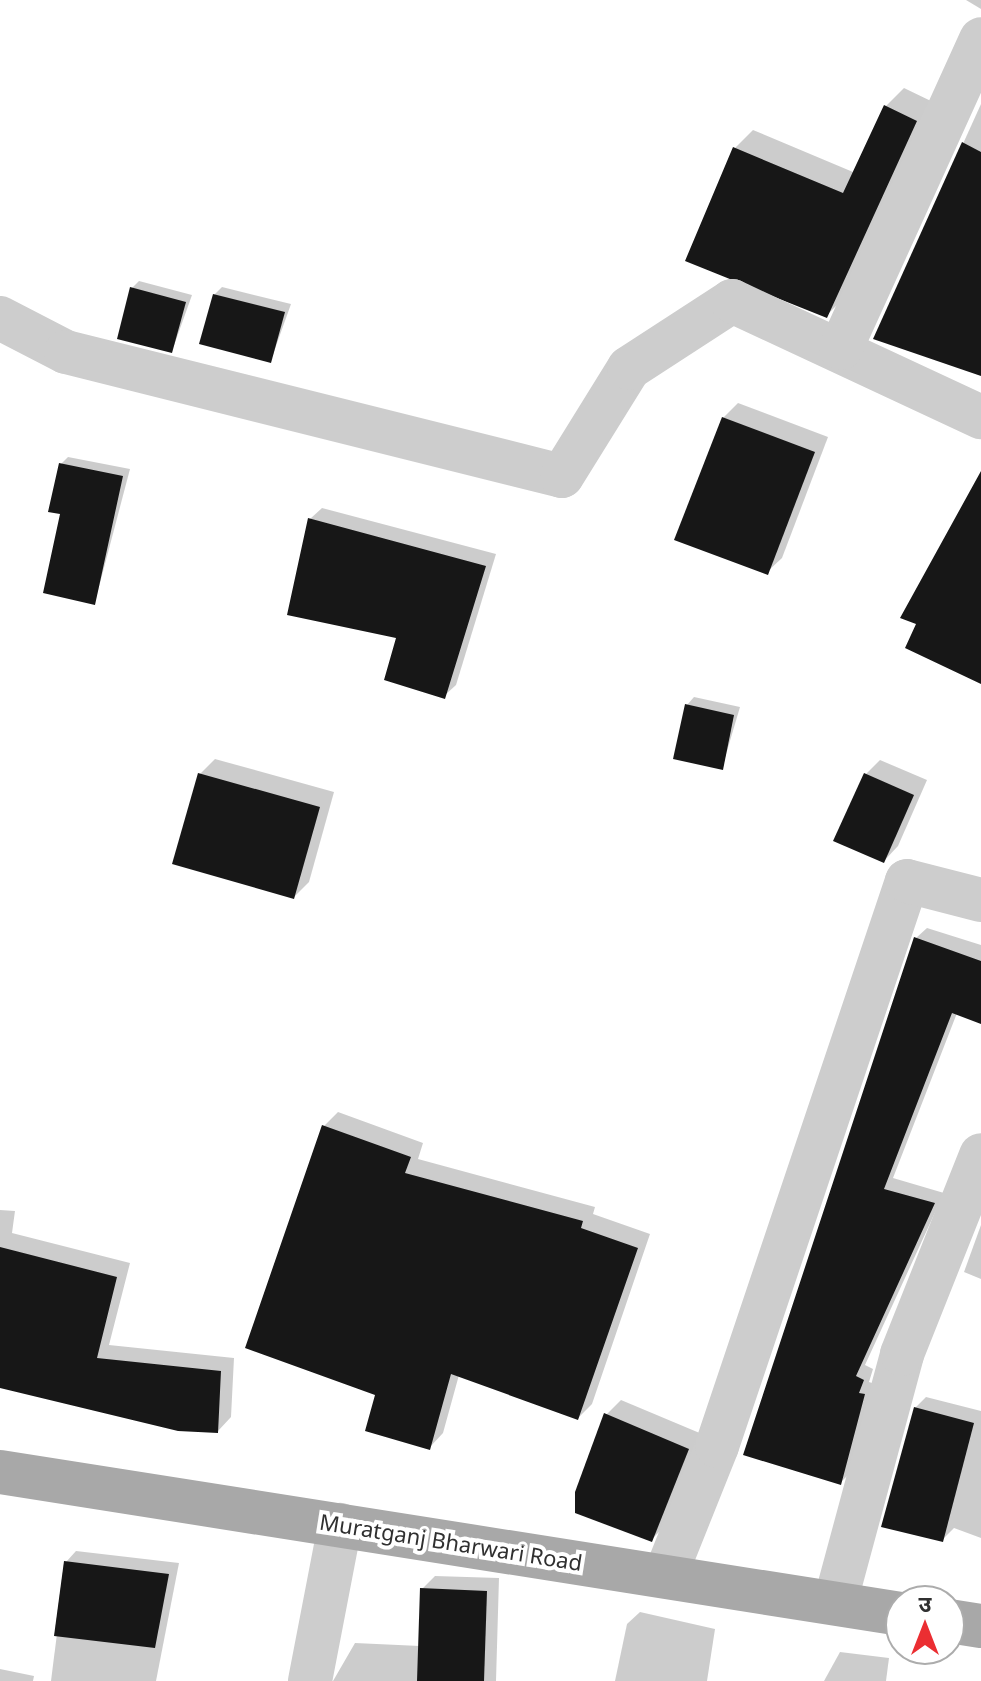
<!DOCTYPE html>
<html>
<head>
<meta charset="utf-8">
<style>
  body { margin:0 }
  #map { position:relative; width:981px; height:1681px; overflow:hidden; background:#fff; font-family:"Noto Sans","Noto Sans Devanagari",sans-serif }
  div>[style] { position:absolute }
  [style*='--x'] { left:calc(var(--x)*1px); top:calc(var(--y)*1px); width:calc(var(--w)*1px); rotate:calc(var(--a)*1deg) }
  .shadow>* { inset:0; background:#0003 }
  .building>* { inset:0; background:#171717 }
  .street>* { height:44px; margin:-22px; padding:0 22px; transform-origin:22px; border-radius:22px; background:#cdcdcd }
  .primary>* { height:44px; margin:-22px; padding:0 22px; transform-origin:22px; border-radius:22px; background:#a8a8a8 }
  span { translate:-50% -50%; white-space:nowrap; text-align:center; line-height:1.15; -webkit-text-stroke:8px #fff; paint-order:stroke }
  .street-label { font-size:22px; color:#303030 }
  .north { position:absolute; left:885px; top:1585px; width:80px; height:80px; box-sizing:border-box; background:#fff; border:2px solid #acacac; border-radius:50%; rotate:0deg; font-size:22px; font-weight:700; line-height:32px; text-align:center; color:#303030 }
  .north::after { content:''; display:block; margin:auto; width:28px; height:36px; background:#eb2e32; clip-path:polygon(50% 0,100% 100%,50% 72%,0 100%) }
</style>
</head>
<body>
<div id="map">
  <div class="shadow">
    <i style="clip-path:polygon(966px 0,981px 0,981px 9px)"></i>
    <i style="clip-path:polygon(904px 88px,933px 102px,845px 297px,827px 315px,735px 148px,753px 130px,853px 172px,886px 106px)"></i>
    <i style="clip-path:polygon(981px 104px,981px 374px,875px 338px)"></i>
    <i style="clip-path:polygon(139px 281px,192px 295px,172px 351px,132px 288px)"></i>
    <i style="clip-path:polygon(222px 287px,291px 304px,271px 360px,214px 295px)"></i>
    <i style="clip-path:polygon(738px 403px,828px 437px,782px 558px,767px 572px,723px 418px)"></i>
    <i style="clip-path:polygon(68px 457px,130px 469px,95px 602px,62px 513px,61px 464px)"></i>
    <i style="clip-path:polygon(322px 508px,496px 554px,456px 685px,444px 696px,310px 519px)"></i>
    <i style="clip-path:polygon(694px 697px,740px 707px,722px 768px,687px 705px)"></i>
    <i style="clip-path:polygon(215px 759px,334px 792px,309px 882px,294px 897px,200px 774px)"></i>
    <i style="clip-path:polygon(880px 760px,927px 780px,898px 846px,884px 861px,865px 775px)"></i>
    <i style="clip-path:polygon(927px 928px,981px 945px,981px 1022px,957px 1013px,893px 1178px,944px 1193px,865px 1365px,873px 1369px,869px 1382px,875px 1384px,851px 1472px,840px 1483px,916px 938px)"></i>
    <i style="clip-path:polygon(338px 1112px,423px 1143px,418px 1159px,595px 1207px,593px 1214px,650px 1234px,592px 1404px,578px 1418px,459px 1375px,443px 1433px,430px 1447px,377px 1394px,324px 1126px)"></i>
    <i style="clip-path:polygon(0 1210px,15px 1211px,12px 1233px,130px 1263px,109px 1345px,234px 1358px,231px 1417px,218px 1431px,0 1386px)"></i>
    <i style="clip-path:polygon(981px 1225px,981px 1279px,964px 1272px)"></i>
    <i style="clip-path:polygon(926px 1397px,981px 1411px,981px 1538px,954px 1528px,942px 1540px,915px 1408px)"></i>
    <i style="clip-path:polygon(621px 1400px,702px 1434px,666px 1525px,651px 1540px,606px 1415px)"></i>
    <i style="clip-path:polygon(76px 1551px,179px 1563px,156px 1681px,51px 1681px,66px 1562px)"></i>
    <i style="clip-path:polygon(435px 1576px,499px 1578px,496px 1681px,333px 1681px,355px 1643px,420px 1646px,422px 1589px)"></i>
    <i style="clip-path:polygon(640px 1612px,715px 1629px,707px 1681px,615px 1681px,627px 1624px)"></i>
    <i style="clip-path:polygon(840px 1652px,889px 1658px,886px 1681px,824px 1681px)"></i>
    <i style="clip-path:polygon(0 1669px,34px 1676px,33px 1681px,0 1681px)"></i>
  </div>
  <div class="building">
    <i style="clip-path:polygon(884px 105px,917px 121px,827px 318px,685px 261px,733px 147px,843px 193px)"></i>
    <i style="clip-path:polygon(962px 142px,981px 152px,981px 376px,873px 339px)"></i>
    <i style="clip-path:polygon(130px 287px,186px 302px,172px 353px,117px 339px)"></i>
    <i style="clip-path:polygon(213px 294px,285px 312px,271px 363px,199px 344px)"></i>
    <i style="clip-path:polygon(722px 417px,815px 452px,768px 575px,674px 540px)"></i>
    <i style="clip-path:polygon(59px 463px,123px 476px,95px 605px,43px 593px,60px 514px,48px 512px)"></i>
    <i style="clip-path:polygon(981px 471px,981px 684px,905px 648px,916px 624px,900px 618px)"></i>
    <i style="clip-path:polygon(308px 518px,486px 566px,445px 699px,384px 680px,396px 638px,287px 615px)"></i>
    <i style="clip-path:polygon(685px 704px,734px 715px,723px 770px,673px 759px)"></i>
    <i style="clip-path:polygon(198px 773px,320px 807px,294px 899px,172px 864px)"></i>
    <i style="clip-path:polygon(864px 773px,914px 795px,884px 863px,833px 841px)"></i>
    <i style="clip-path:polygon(914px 937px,981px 961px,981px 1024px,952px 1013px,884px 1189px,935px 1203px,856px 1376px,864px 1380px,859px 1393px,865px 1394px,841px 1485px,743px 1455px)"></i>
    <i style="clip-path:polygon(322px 1125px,411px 1157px,405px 1173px,583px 1221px,581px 1228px,638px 1248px,578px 1420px,451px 1374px,430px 1450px,365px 1431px,375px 1395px,245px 1348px)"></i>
    <i style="clip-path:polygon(0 1247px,117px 1277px,97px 1358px,221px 1371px,218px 1433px,178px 1431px,0 1388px)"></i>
    <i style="clip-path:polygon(914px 1407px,974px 1423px,943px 1542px,881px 1527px)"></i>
    <i style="clip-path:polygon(604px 1413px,689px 1449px,652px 1542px,575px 1513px,575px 1492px)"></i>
    <i style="clip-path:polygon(64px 1561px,169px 1574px,155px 1648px,54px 1636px)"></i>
    <i style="clip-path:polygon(420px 1588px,487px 1591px,484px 1681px,417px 1681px)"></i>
  </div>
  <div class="street">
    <i style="--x:0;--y:318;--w:74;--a:27.3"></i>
    <i style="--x:66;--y:352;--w:511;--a:14.04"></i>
    <i style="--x:562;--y:476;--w:127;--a:-58.2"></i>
    <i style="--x:629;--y:368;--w:123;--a:-33"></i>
    <i style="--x:732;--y:301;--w:275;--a:25"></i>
    <i style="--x:841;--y:348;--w:339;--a:-65.6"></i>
    <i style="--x:665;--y:1576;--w:140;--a:-68.2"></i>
    <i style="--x:717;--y:1446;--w:596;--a:-71.41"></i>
    <i style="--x:907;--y:881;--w:76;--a:14.4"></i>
    <i style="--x:835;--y:1603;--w:258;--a:-74.9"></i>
    <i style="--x:902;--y:1354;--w:214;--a:-68.3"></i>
    <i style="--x:310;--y:1681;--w:159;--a:-79.1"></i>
  </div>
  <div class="primary">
    <i style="--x:0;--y:1472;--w:912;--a:8.96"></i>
    <i style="--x:949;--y:1621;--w:32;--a:9"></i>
  </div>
  <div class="street-label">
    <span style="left:451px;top:1542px;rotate:9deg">Muratganj Bharwari Road</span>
  </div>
  <div class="north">उ</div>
</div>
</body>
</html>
